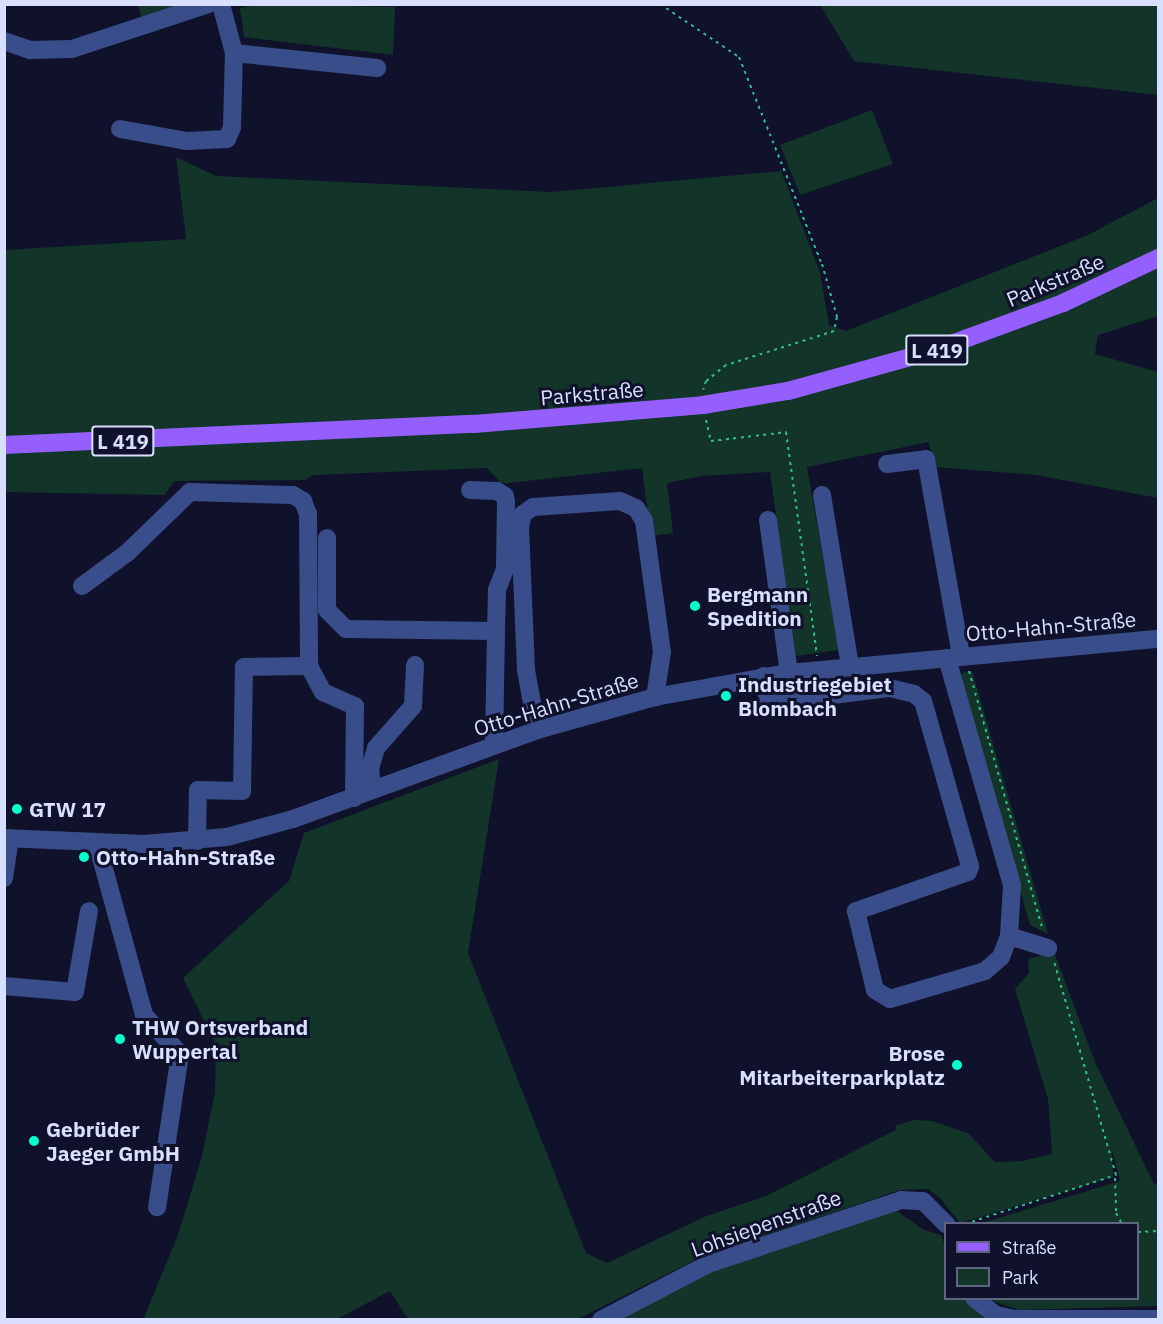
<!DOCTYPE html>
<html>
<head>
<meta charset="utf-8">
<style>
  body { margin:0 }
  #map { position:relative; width:1163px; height:1324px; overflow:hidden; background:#0f122a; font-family:"IBM Plex Sans",sans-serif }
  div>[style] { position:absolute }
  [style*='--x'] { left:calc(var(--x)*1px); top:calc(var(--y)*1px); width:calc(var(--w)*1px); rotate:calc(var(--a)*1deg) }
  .green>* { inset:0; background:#123429 }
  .path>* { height:2px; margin-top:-1px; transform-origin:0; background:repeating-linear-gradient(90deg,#2cbf8c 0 3px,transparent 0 7.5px) }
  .minor>* { height:18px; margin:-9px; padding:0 9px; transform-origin:9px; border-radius:9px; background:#394d8a }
  .major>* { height:18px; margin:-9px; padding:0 9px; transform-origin:9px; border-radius:9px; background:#955fff }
  .dots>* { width:16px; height:16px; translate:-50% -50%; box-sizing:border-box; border:3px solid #0f122a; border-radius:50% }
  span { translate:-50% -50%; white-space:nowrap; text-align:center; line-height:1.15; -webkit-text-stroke:6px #0f122a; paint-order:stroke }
  .shield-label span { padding:2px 4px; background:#0f122a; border:2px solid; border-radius:4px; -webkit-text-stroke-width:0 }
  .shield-label { font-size:20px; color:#d8dfff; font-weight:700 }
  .street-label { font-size:21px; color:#d8dfff }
  .poi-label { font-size:21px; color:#d8dfff; font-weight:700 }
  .left { translate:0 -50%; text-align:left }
  .right { translate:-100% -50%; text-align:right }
  .frame { position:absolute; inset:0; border:6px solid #d8dfff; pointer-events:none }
  .legend { position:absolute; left:944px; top:1222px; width:195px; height:78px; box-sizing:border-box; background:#0f122a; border:2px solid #5f647f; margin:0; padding:8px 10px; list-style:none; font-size:18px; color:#d8dfff }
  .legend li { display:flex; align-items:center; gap:12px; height:30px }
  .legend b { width:30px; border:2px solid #5f647f }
</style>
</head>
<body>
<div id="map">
  <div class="green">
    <i style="clip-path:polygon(138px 4px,191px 5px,142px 19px)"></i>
    <i style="clip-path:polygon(257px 4px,395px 7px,393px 55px,244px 37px,240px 8px)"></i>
    <i style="clip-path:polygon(820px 5px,1158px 5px,1158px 95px,854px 61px)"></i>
    <i style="clip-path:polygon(872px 110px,893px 164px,800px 195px,780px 145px)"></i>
    <i style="clip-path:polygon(176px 157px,216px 176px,552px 192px,781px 171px,820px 272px,829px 325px,846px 331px,1088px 235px,1158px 198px,1158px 316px,1098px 335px,1095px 354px,1158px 372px,1158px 498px,1036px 475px,934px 467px,929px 442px,807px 467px,839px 650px,796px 656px,770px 472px,702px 476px,667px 483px,673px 533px,651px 536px,642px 468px,508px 483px,501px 483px,487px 468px,314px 475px,305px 480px,174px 481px,165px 495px,5px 492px,5px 250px,186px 239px)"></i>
    <i style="clip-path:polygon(972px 671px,1048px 934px,1030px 925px,959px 681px,962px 673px)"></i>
    <i style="clip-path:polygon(499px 759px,468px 953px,586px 1253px,607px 1263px,704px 1217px,768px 1195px,896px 1130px,895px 1126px,913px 1120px,933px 1121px,969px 1134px,995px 1162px,1022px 1161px,1052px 1154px,1048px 1099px,1015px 989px,1029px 973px,1028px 959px,1054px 952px,1095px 1062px,1154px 1184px,1158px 1183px,1158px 1306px,1019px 1310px,988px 1299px,1138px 1298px,1138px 1224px,982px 1223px,1120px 1181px,1112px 1149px,1113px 1177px,960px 1223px,940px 1198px,928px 1189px,900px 1190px,701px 1257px,578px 1319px,408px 1319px,390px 1291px,337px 1319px,143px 1320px,178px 1235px,202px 1156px,215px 1092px,216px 1045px,183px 978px,289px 881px,304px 833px)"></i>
    <i style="clip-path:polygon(894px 1209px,924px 1230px,941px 1235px,945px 1246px,946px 1298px,966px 1299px,991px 1320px,613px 1320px,715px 1267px)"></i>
  </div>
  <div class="path">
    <i style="--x:660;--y:4;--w:95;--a:33.9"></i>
    <i style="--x:739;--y:57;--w:223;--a:68.2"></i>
    <i style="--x:822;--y:264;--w:55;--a:74.2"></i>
    <i style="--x:837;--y:317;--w:14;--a:102"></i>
    <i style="--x:834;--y:331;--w:113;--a:162.5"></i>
    <i style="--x:726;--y:365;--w:26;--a:141"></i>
    <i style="--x:706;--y:381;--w:9;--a:108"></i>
    <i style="--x:706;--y:420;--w:22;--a:77"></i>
    <i style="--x:711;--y:441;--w:76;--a:-6.8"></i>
    <i style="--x:786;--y:432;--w:226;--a:82.1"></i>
    <i style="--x:969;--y:671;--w:270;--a:74.1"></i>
    <i style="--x:1115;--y:1178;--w:35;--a:88"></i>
    <i style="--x:1116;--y:1213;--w:13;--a:61"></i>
    <i style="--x:965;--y:1224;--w:159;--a:-18"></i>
    <i style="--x:1116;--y:1175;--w:222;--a:-106.2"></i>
    <i style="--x:1138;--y:1232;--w:20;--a:-3"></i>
  </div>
  <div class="minor">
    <i style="--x:4;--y:41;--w:28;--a:19"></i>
    <i style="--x:30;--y:50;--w:42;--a:-1.4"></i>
    <i style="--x:72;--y:49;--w:144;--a:-18.2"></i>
    <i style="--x:234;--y:53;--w:144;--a:6"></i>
    <i style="--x:120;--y:129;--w:67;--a:10.3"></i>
    <i style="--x:186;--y:141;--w:41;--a:-2.8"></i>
    <i style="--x:227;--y:139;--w:13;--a:-67"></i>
    <i style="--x:232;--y:127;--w:74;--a:-88.5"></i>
    <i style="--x:234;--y:53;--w:51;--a:-104.9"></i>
    <i style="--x:887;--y:464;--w:39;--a:-7"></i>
    <i style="--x:926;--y:459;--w:200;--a:79.9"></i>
    <i style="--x:470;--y:490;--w:27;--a:2"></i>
    <i style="--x:497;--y:491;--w:9;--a:32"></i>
    <i style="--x:505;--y:496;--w:6;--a:81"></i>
    <i style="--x:506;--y:502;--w:67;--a:90.9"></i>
    <i style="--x:505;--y:569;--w:22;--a:111"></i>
    <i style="--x:497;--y:590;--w:41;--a:91.4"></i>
    <i style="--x:822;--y:495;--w:173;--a:80.7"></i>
    <i style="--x:768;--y:520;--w:154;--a:82.2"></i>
    <i style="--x:327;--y:538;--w:72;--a:90"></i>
    <i style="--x:327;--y:610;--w:27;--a:45"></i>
    <i style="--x:346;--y:629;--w:150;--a:0.8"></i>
    <i style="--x:496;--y:631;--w:114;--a:91"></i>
    <i style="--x:82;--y:586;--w:56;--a:-36.3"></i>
    <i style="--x:127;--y:553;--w:88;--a:-44.1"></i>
    <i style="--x:190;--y:492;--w:103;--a:1.7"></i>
    <i style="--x:293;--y:495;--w:12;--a:31"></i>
    <i style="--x:303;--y:501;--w:14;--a:69"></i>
    <i style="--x:308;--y:514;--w:152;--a:89.6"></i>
    <i style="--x:764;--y:676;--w:24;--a:81"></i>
    <i style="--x:768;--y:700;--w:9;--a:13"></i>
    <i style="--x:777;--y:702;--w:114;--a:-7.1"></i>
    <i style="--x:890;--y:688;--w:25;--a:14"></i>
    <i style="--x:914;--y:694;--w:11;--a:38"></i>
    <i style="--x:923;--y:701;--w:172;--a:74.1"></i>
    <i style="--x:970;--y:866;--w:6;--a:108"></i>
    <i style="--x:968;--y:872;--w:119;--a:160.8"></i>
    <i style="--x:856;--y:911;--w:81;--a:76.5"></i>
    <i style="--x:875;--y:990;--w:17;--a:31"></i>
    <i style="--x:890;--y:999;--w:99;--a:-16.4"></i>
    <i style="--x:985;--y:971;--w:21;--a:-41"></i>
    <i style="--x:1001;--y:957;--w:22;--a:-69"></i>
    <i style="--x:1009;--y:936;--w:51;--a:-86.6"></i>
    <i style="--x:1012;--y:885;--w:236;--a:-106"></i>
    <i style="--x:537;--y:730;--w:61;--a:-100.4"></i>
    <i style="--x:526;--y:670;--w:143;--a:-92.4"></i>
    <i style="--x:520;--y:527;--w:13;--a:-77"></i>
    <i style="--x:523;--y:514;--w:12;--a:-35"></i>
    <i style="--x:533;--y:507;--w:87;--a:-3.9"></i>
    <i style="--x:620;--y:501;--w:17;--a:24"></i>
    <i style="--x:636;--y:508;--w:15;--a:58"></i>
    <i style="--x:644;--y:521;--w:132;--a:82.2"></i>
    <i style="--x:662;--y:652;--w:46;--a:98.8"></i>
    <i style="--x:372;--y:790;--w:21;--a:-95"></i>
    <i style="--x:370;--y:769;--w:22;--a:-74"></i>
    <i style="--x:376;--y:748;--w:56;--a:-48.6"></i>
    <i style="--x:413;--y:706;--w:41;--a:-87.2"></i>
    <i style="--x:4;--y:838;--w:140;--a:2.5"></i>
    <i style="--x:144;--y:844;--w:83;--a:-4.8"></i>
    <i style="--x:227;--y:837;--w:68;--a:-15.3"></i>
    <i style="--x:293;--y:819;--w:260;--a:-20"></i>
    <i style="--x:537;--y:730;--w:123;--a:-15.6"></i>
    <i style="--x:655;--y:697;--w:136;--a:-10.2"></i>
    <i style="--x:789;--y:673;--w:371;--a:-5.3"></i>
    <i style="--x:197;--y:841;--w:51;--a:-88.9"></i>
    <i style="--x:198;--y:790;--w:44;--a:1.3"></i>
    <i style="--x:242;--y:791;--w:124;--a:-89.1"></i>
    <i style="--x:244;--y:667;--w:65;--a:-0.9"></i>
    <i style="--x:309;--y:666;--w:30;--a:62"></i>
    <i style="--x:323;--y:692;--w:35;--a:24"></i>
    <i style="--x:355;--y:706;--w:92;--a:90.6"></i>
    <i style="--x:97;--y:843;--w:178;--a:74.7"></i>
    <i style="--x:144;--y:1015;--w:53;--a:47.3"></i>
    <i style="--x:180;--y:1054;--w:155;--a:98.5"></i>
    <i style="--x:4;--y:878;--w:40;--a:-81.5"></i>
    <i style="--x:1009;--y:936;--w:41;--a:17.1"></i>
    <i style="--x:4;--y:986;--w:71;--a:4.8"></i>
    <i style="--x:75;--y:992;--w:82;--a:-80.2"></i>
    <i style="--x:974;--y:1298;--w:28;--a:38"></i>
    <i style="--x:996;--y:1315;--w:19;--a:12"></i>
    <i style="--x:1015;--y:1319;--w:143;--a:0"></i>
    <i style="--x:601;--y:1320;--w:121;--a:-27.6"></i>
    <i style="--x:708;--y:1264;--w:203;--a:-18.3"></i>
    <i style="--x:901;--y:1200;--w:22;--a:3"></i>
    <i style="--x:923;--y:1201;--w:33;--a:45"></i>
  </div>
  <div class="major">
    <i style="--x:4;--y:445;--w:470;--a:-2.6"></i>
    <i style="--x:474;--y:424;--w:230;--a:-4.7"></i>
    <i style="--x:703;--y:405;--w:86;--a:-9.4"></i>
    <i style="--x:788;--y:391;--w:149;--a:-15.5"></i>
    <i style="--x:932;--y:351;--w:140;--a:-20.1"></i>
    <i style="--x:1063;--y:303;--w:105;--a:-25.3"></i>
  </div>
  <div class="dots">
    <i style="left:695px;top:606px;background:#04ffcf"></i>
    <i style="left:726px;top:696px;background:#04ffcf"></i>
    <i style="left:17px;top:809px;background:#04ffcf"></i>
    <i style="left:84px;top:857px;background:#04ffcf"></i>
    <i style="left:120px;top:1039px;background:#04ffcf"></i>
    <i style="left:957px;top:1065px;background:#04ffcf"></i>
    <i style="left:34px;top:1141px;background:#04ffcf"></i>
  </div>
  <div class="shield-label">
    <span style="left:937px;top:350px">L 419</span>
    <span style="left:123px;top:441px">L 419</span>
  </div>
  <div class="street-label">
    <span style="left:1055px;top:280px;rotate:-23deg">Parkstraße</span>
    <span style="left:592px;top:393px;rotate:-5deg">Parkstraße</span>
    <span style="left:1051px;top:626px;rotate:-5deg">Otto-Hahn-Straße</span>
    <span style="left:556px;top:704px;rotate:-17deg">Otto-Hahn-Straße</span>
    <span style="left:766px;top:1223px;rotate:-20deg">Lohsiepenstraße</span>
  </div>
  <div class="poi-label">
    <span class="left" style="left:707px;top:606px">Bergmann<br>Spedition</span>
    <span class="left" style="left:738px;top:696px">Industriegebiet<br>Blombach</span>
    <span class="left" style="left:29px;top:809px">GTW 17</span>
    <span class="left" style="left:96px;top:857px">Otto-Hahn-Straße</span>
    <span class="left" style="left:132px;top:1039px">THW Ortsverband<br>Wuppertal</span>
    <span class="right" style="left:945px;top:1065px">Brose<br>Mitarbeiterparkplatz</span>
    <span class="left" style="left:46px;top:1141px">Gebrüder<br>Jaeger GmbH</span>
  </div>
  <div class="frame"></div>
  <ul class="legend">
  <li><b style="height:8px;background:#955fff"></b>Straße</li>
  <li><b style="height:16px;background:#123429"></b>Park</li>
  </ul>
</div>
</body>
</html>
